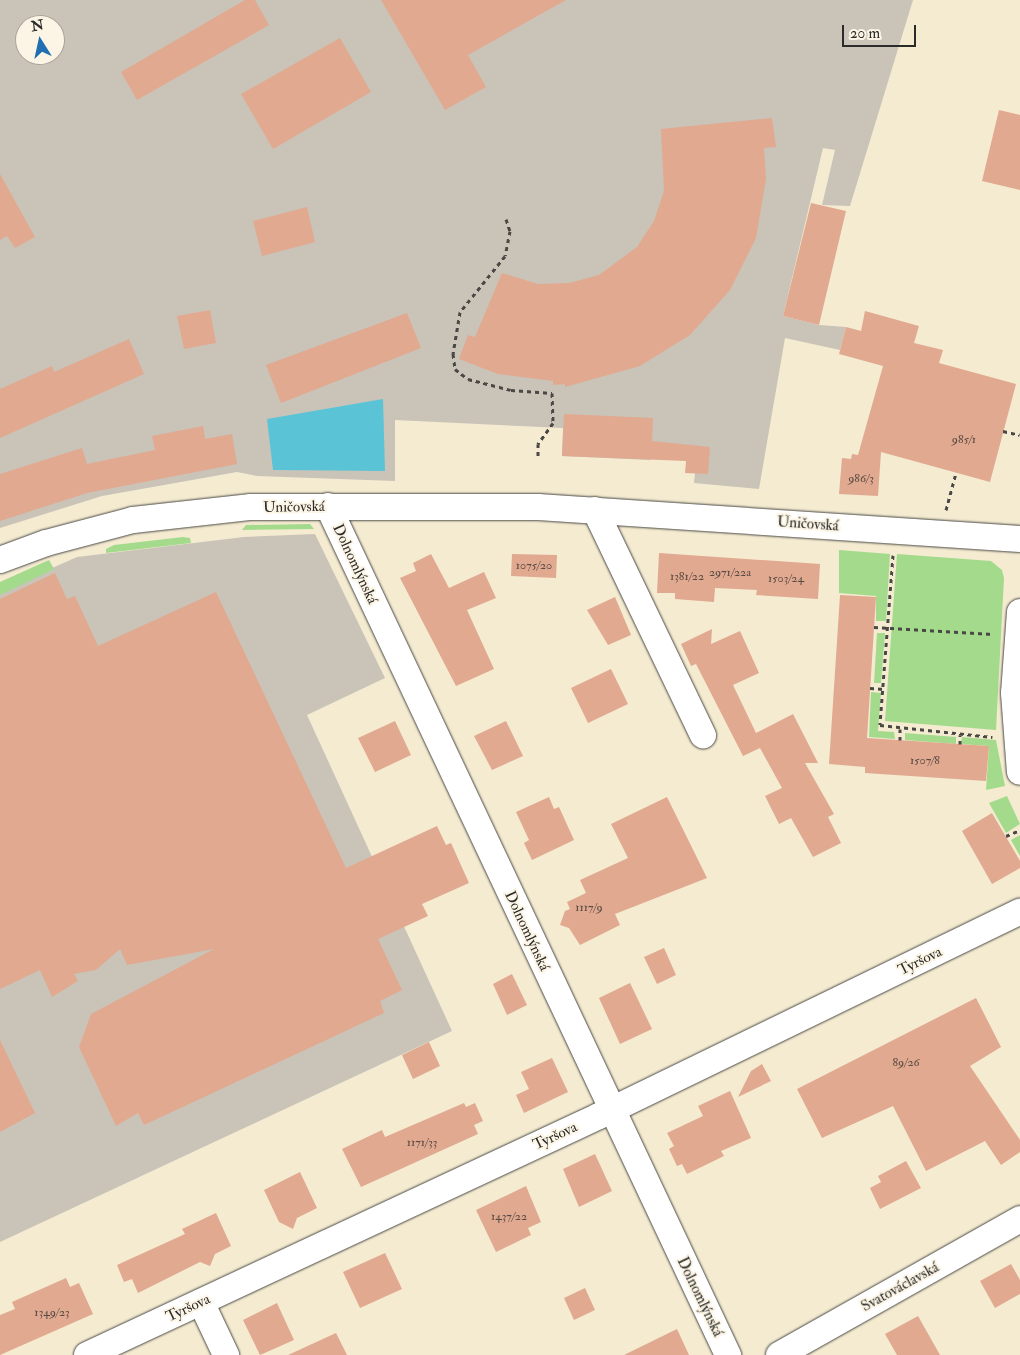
<!DOCTYPE html>
<html>
<head>
<meta charset="utf-8">
<style>
  body { margin:0 }
  #map { position:relative; width:1020px; height:1355px; overflow:hidden; background:#f4ebd1; font-family:"IM FELL Double Pica",serif }
  div>[style] { position:absolute }
  [style*='--x'] { left:calc(var(--x)*1px); top:calc(var(--y)*1px); width:calc(var(--w)*1px); rotate:calc(var(--a)*1deg) }
  .industrial>* { inset:0; background:#cac3b8 }
  .green>* { inset:0; background:#a4da8b }
  .water>* { inset:0; background:#5ac4d6 }
  .building>* { inset:0; background:#e1a98f }
  .path>* { height:3px; margin-top:-1.5px; transform-origin:0; background:repeating-linear-gradient(90deg,#494844 0 4px,transparent 0 8px) }
  .roads { filter:drop-shadow(0 0 1px #494844) drop-shadow(0 0 1px #494844) }
  .street>* { height:26px; margin:-13px; padding:0 13px; transform-origin:13px; border-radius:13px; background:#fff }
  span { translate:-50% -50%; white-space:nowrap; text-align:center; line-height:1.15; -webkit-text-stroke:4px #fcf5e5; paint-order:stroke }
  .number-label { font-size:12px; color:#584a44 }
  .number-label span { -webkit-text-stroke-width:0 }
  .street-label { font-size:15px; color:#2b2b2b }
  .north { position:absolute; left:15px; top:15px; width:50px; height:50px; box-sizing:border-box; background:#fcf5e5; border:1px solid #a8a49b; border-radius:50%; rotate:350deg; font-size:14px; font-weight:700; line-height:20px; text-align:center; color:#2b2b2b }
  .north::after { content:''; display:block; margin:auto; width:18px; height:22px; background:#1f6fb2; clip-path:polygon(50% 0,100% 100%,50% 72%,0 100%) }
  .scale { position:absolute; left:842px; top:25px; width:74px; height:22px; box-sizing:border-box; border:2px solid #2b2b2b; border-top:0; padding-left:6px; font-size:15px; line-height:18px; white-space:nowrap; color:#2b2b2b; -webkit-text-stroke:4px #fcf5e5; paint-order:stroke }
</style>
</head>
<body>
<div id="map">
  <div class="industrial">
    <i style="clip-path:polygon(evenodd,0 0,913px 0,850px 206px,822px 205px,835px 150px,823px 148px,783px 316px,819px 325px,846px 327px,840px 350px,785px 338px,759px 489px,694px 483px,695px 473px,687px 456px,652px 453px,651px 460px,562px 456px,563px 428px,395px 420px,395px 481px,257px 476px,237px 472px,102px 496px,0 528px,0 0,25px 25px,55px 25px,55px 55px,25px 55px,25px 25px)"></i>
    <i style="clip-path:polygon(315px 534px,385px 678px,307px 715px,452px 1031px,0 1242px,0 591px,77px 557px,244px 537px)"></i>
  </div>
  <div class="green">
    <i style="clip-path:polygon(310px 524px,314px 529px,242px 530px,246px 525px)"></i>
    <i style="clip-path:polygon(183px 537px,190px 538px,191px 543px,106px 553px,106px 549px,114px 545px)"></i>
    <i style="clip-path:polygon(839px 550px,890px 554px,886px 621px,876px 621px,876px 596px,839px 593px)"></i>
    <i style="clip-path:polygon(897px 554px,991px 561px,1002px 570px,1004px 578px,996px 730px,885px 721px)"></i>
    <i style="clip-path:polygon(49px 560px,54px 569px,0 595px,0 582px)"></i>
    <i style="clip-path:polygon(877px 633px,885px 633px,881px 683px,874px 683px)"></i>
    <i style="clip-path:polygon(871px 692px,881px 693px,878px 731px,894px 732px,895px 739px,869px 737px)"></i>
    <i style="clip-path:polygon(905px 733px,956px 737px,956px 744px,905px 740px)"></i>
    <i style="clip-path:polygon(962px 737px,996px 740px,1005px 786px,986px 790px,989px 746px,961px 744px)"></i>
    <i style="clip-path:polygon(1007px 796px,1020px 824px,1006px 833px,989px 803px)"></i>
    <i style="clip-path:polygon(1020px 835px,1020px 856px,1011px 840px)"></i>
  </div>
  <div class="water">
    <i style="clip-path:polygon(383px 399px,385px 471px,273px 470px,267px 419px)"></i>
  </div>
  <div class="building">
    <i style="clip-path:polygon(245px 0,255px 0,269px 25px,137px 100px,121px 72px)"></i>
    <i style="clip-path:polygon(381px 0,566px 0,468px 55px,486px 87px,445px 110px)"></i>
    <i style="clip-path:polygon(340px 38px,371px 92px,273px 149px,241px 94px)"></i>
    <i style="clip-path:polygon(999px 110px,1020px 115px,1020px 190px,982px 181px)"></i>
    <i style="clip-path:polygon(772px 118px,776px 147px,764px 148px,766px 179px,756px 238px,730px 290px,690px 335px,640px 366px,565px 387px,565px 384px,553px 385px,553px 381px,498px 374px,459px 359px,468px 335px,475px 337px,502px 273px,538px 284px,569px 283px,599px 275px,637px 247px,654px 221px,664px 191px,661px 129px)"></i>
    <i style="clip-path:polygon(0 174px,35px 237px,15px 248px,7px 236px,0 240px)"></i>
    <i style="clip-path:polygon(811px 203px,846px 211px,819px 325px,783px 316px)"></i>
    <i style="clip-path:polygon(307px 207px,315px 242px,262px 256px,253px 221px)"></i>
    <i style="clip-path:polygon(210px 310px,216px 343px,184px 349px,177px 316px)"></i>
    <i style="clip-path:polygon(865px 311px,919px 326px,914px 343px,943px 350px,939px 363px,1016px 384px,990px 482px,881px 452px,878px 496px,839px 494px,842px 458px,851px 459px,852px 454px,858px 455px,883px 366px,839px 354px,846px 327px,861px 331px)"></i>
    <i style="clip-path:polygon(407px 313px,421px 348px,281px 403px,266px 365px)"></i>
    <i style="clip-path:polygon(129px 339px,144px 374px,0 438px,0 389px,52px 366px,54px 372px)"></i>
    <i style="clip-path:polygon(564px 414px,653px 418px,652px 441px,710px 447px,708px 474px,685px 473px,686px 461px,562px 456px)"></i>
    <i style="clip-path:polygon(203px 426px,205px 439px,232px 434px,237px 464px,87px 493px,0 521px,0 474px,82px 448px,87px 464px,155px 450px,152px 436px)"></i>
    <i style="clip-path:polygon(659px 553px,820px 564px,818px 599px,756px 595px,757px 590px,715px 588px,714px 602px,675px 599px,675px 593px,657px 593px)"></i>
    <i style="clip-path:polygon(431px 554px,449px 588px,484px 572px,496px 598px,467px 610px,494px 669px,456px 686px,400px 578px,416px 571px,413px 563px)"></i>
    <i style="clip-path:polygon(512px 554px,557px 555px,556px 578px,511px 576px)"></i>
    <i style="clip-path:polygon(55px 573px,67px 599px,75px 596px,98px 646px,216px 592px,346px 868px,437px 826px,446px 845px,451px 843px,469px 883px,422px 904px,428px 916px,378px 939px,402px 990px,380px 1001px,384px 1013px,144px 1125px,138px 1113px,116px 1126px,79px 1047px,91px 1014px,214px 949px,127px 965px,120px 949px,96px 970px,74px 974px,78px 981px,52px 997px,40px 970px,0 989px,0 599px)"></i>
    <i style="clip-path:polygon(840px 595px,876px 597px,867px 738px,989px 746px,986px 781px,865px 773px,865px 767px,829px 764px)"></i>
    <i style="clip-path:polygon(615px 597px,631px 635px,608px 645px,587px 610px)"></i>
    <i style="clip-path:polygon(712px 629px,711px 644px,740px 631px,759px 673px,733px 685px,756px 733px,793px 714px,818px 763px,805px 763px,834px 814px,828px 817px,841px 843px,813px 857px,791px 818px,779px 824px,765px 796px,782px 788px,760px 748px,743px 756px,696px 664px,691px 666px,681px 644px)"></i>
    <i style="clip-path:polygon(611px 669px,628px 704px,588px 723px,571px 688px)"></i>
    <i style="clip-path:polygon(395px 721px,411px 755px,375px 772px,358px 738px)"></i>
    <i style="clip-path:polygon(506px 721px,523px 756px,492px 770px,474px 736px)"></i>
    <i style="clip-path:polygon(549px 797px,554px 809px,559px 807px,574px 840px,532px 860px,524px 843px,529px 840px,516px 812px)"></i>
    <i style="clip-path:polygon(667px 797px,707px 878px,615px 914px,620px 925px,580px 945px,569px 928px,560px 925px,565px 911px,570px 909px,567px 902px,586px 893px,580px 880px,628px 858px,611px 824px)"></i>
    <i style="clip-path:polygon(992px 813px,1020px 861px,1020px 868px,992px 884px,962px 831px)"></i>
    <i style="clip-path:polygon(664px 948px,676px 975px,657px 984px,644px 957px)"></i>
    <i style="clip-path:polygon(512px 974px,527px 1005px,507px 1015px,493px 984px)"></i>
    <i style="clip-path:polygon(630px 983px,652px 1029px,620px 1044px,599px 998px)"></i>
    <i style="clip-path:polygon(976px 998px,1001px 1047px,970px 1066px,1020px 1140px,1020px 1152px,1001px 1165px,985px 1141px,926px 1171px,893px 1106px,822px 1138px,797px 1089px)"></i>
    <i style="clip-path:polygon(0 1040px,35px 1113px,0 1132px)"></i>
    <i style="clip-path:polygon(429px 1042px,440px 1066px,413px 1079px,402px 1055px)"></i>
    <i style="clip-path:polygon(552px 1058px,568px 1092px,524px 1113px,516px 1095px,529px 1089px,521px 1072px)"></i>
    <i style="clip-path:polygon(762px 1064px,771px 1081px,738px 1097px,751px 1071px)"></i>
    <i style="clip-path:polygon(730px 1091px,751px 1138px,721px 1151px,724px 1156px,687px 1174px,682px 1164px,677px 1166px,669px 1149px,674px 1146px,667px 1133px,703px 1116px,698px 1106px)"></i>
    <i style="clip-path:polygon(464px 1103px,466px 1107px,475px 1103px,483px 1121px,474px 1125px,478px 1134px,361px 1187px,342px 1149px,382px 1130px,385px 1137px)"></i>
    <i style="clip-path:polygon(595px 1154px,612px 1191px,579px 1207px,563px 1169px)"></i>
    <i style="clip-path:polygon(906px 1161px,921px 1188px,880px 1209px,870px 1188px,881px 1182px,878px 1176px)"></i>
    <i style="clip-path:polygon(300px 1172px,317px 1208px,297px 1218px,293px 1229px,279px 1222px,264px 1190px)"></i>
    <i style="clip-path:polygon(526px 1186px,541px 1222px,528px 1228px,531px 1235px,496px 1252px,476px 1210px)"></i>
    <i style="clip-path:polygon(216px 1213px,231px 1246px,215px 1254px,210px 1266px,200px 1262px,138px 1293px,132px 1279px,124px 1282px,117px 1265px,185px 1234px,182px 1229px)"></i>
    <i style="clip-path:polygon(385px 1253px,402px 1289px,360px 1308px,343px 1272px)"></i>
    <i style="clip-path:polygon(1011px 1264px,1020px 1280px,1020px 1294px,995px 1308px,980px 1281px)"></i>
    <i style="clip-path:polygon(66px 1278px,70px 1287px,79px 1283px,93px 1314px,0 1355px,0 1315px,15px 1309px,12px 1302px)"></i>
    <i style="clip-path:polygon(585px 1288px,595px 1310px,574px 1320px,564px 1298px)"></i>
    <i style="clip-path:polygon(277px 1303px,294px 1340px,260px 1355px,243px 1320px)"></i>
    <i style="clip-path:polygon(918px 1316px,931px 1339px,940px 1355px,897px 1355px,885px 1334px)"></i>
    <i style="clip-path:polygon(677px 1329px,689px 1355px,624px 1355px)"></i>
    <i style="clip-path:polygon(336px 1333px,347px 1355px,288px 1355px)"></i>
  </div>
  <div class="path">
    <i style="--x:506;--y:219;--w:13;--a:72"></i>
    <i style="--x:510;--y:231;--w:25;--a:101"></i>
    <i style="--x:505;--y:256;--w:72;--a:128.8"></i>
    <i style="--x:460;--y:312;--w:43;--a:99.5"></i>
    <i style="--x:453;--y:354;--w:15;--a:82"></i>
    <i style="--x:455;--y:369;--w:16;--a:38"></i>
    <i style="--x:468;--y:379;--w:44;--a:14.3"></i>
    <i style="--x:511;--y:390;--w:41;--a:4.2"></i>
    <i style="--x:552;--y:393;--w:30;--a:88"></i>
    <i style="--x:553;--y:423;--w:26;--a:126"></i>
    <i style="--x:538;--y:444;--w:13;--a:90"></i>
    <i style="--x:1003;--y:431;--w:17;--a:13"></i>
    <i style="--x:946;--y:510;--w:38;--a:-75"></i>
    <i style="--x:893;--y:555;--w:170;--a:94.4"></i>
    <i style="--x:880;--y:725;--w:113;--a:6.1"></i>
    <i style="--x:874;--y:627;--w:119;--a:3.4"></i>
    <i style="--x:870;--y:688;--w:14;--a:4"></i>
    <i style="--x:900;--y:729;--w:11;--a:90"></i>
    <i style="--x:960;--y:744;--w:9;--a:-90"></i>
    <i style="--x:1006;--y:836;--w:15;--a:-23"></i>
  </div>
  <div class="roads">
    <div class="street">
      <i style="--x:328;--y:506;--w:939;--a:64.77"></i>
      <i style="--x:595;--y:510;--w:250;--a:64.4"></i>
      <i style="--x:0;--y:560;--w:49;--a:-20.3"></i>
      <i style="--x:46;--y:543;--w:90;--a:-14.8"></i>
      <i style="--x:133;--y:520;--w:119;--a:-6.3"></i>
      <i style="--x:251;--y:507;--w:287;--a:0"></i>
      <i style="--x:538;--y:507;--w:483;--a:3.8"></i>
      <i style="--x:1020;--y:612;--w:81;--a:94.2"></i>
      <i style="--x:1014;--y:693;--w:79;--a:85.7"></i>
      <i style="--x:201;--y:1302;--w:59;--a:64.7"></i>
      <i style="--x:87;--y:1355;--w:565;--a:-25.02"></i>
      <i style="--x:599;--y:1116;--w:468;--a:-25.9"></i>
      <i style="--x:779;--y:1355;--w:277;--a:-29.4"></i>
    </div>
  </div>
  <div class="number-label">
    <span style="left:964px;top:440px">985/1</span>
    <span style="left:861px;top:479px">986/3</span>
    <span style="left:534px;top:566px">1075/20</span>
    <span style="left:730px;top:573px">2971/22a</span>
    <span style="left:687px;top:577px">1381/22</span>
    <span style="left:786px;top:579px">1503/24</span>
    <span style="left:925px;top:761px">1507/8</span>
    <span style="left:589px;top:908px">1117/9</span>
    <span style="left:906px;top:1063px">89/26</span>
    <span style="left:422px;top:1143px">1171/33</span>
    <span style="left:509px;top:1217px">1437/22</span>
    <span style="left:52px;top:1313px">1349/23</span>
  </div>
  <div class="street-label">
    <span style="left:294px;top:507px;rotate:-1deg">Uničovská</span>
    <span style="left:808px;top:524px;rotate:4deg">Uničovská</span>
    <span style="left:355px;top:564px;rotate:65deg">Dolnomlýnská</span>
    <span style="left:527px;top:931px;rotate:65deg">Dolnomlýnská</span>
    <span style="left:920px;top:961px;rotate:-26deg">Tyršova</span>
    <span style="left:555px;top:1136px;rotate:-25deg">Tyršova</span>
    <span style="left:900px;top:1287px;rotate:-29deg">Svatováclavská</span>
    <span style="left:700px;top:1297px;rotate:64deg">Dolnomlýnská</span>
    <span style="left:188px;top:1308px;rotate:-25deg">Tyršova</span>
  </div>
  <div class="north">N</div>
  <div class="scale">20 m</div>
</div>
</body>
</html>
